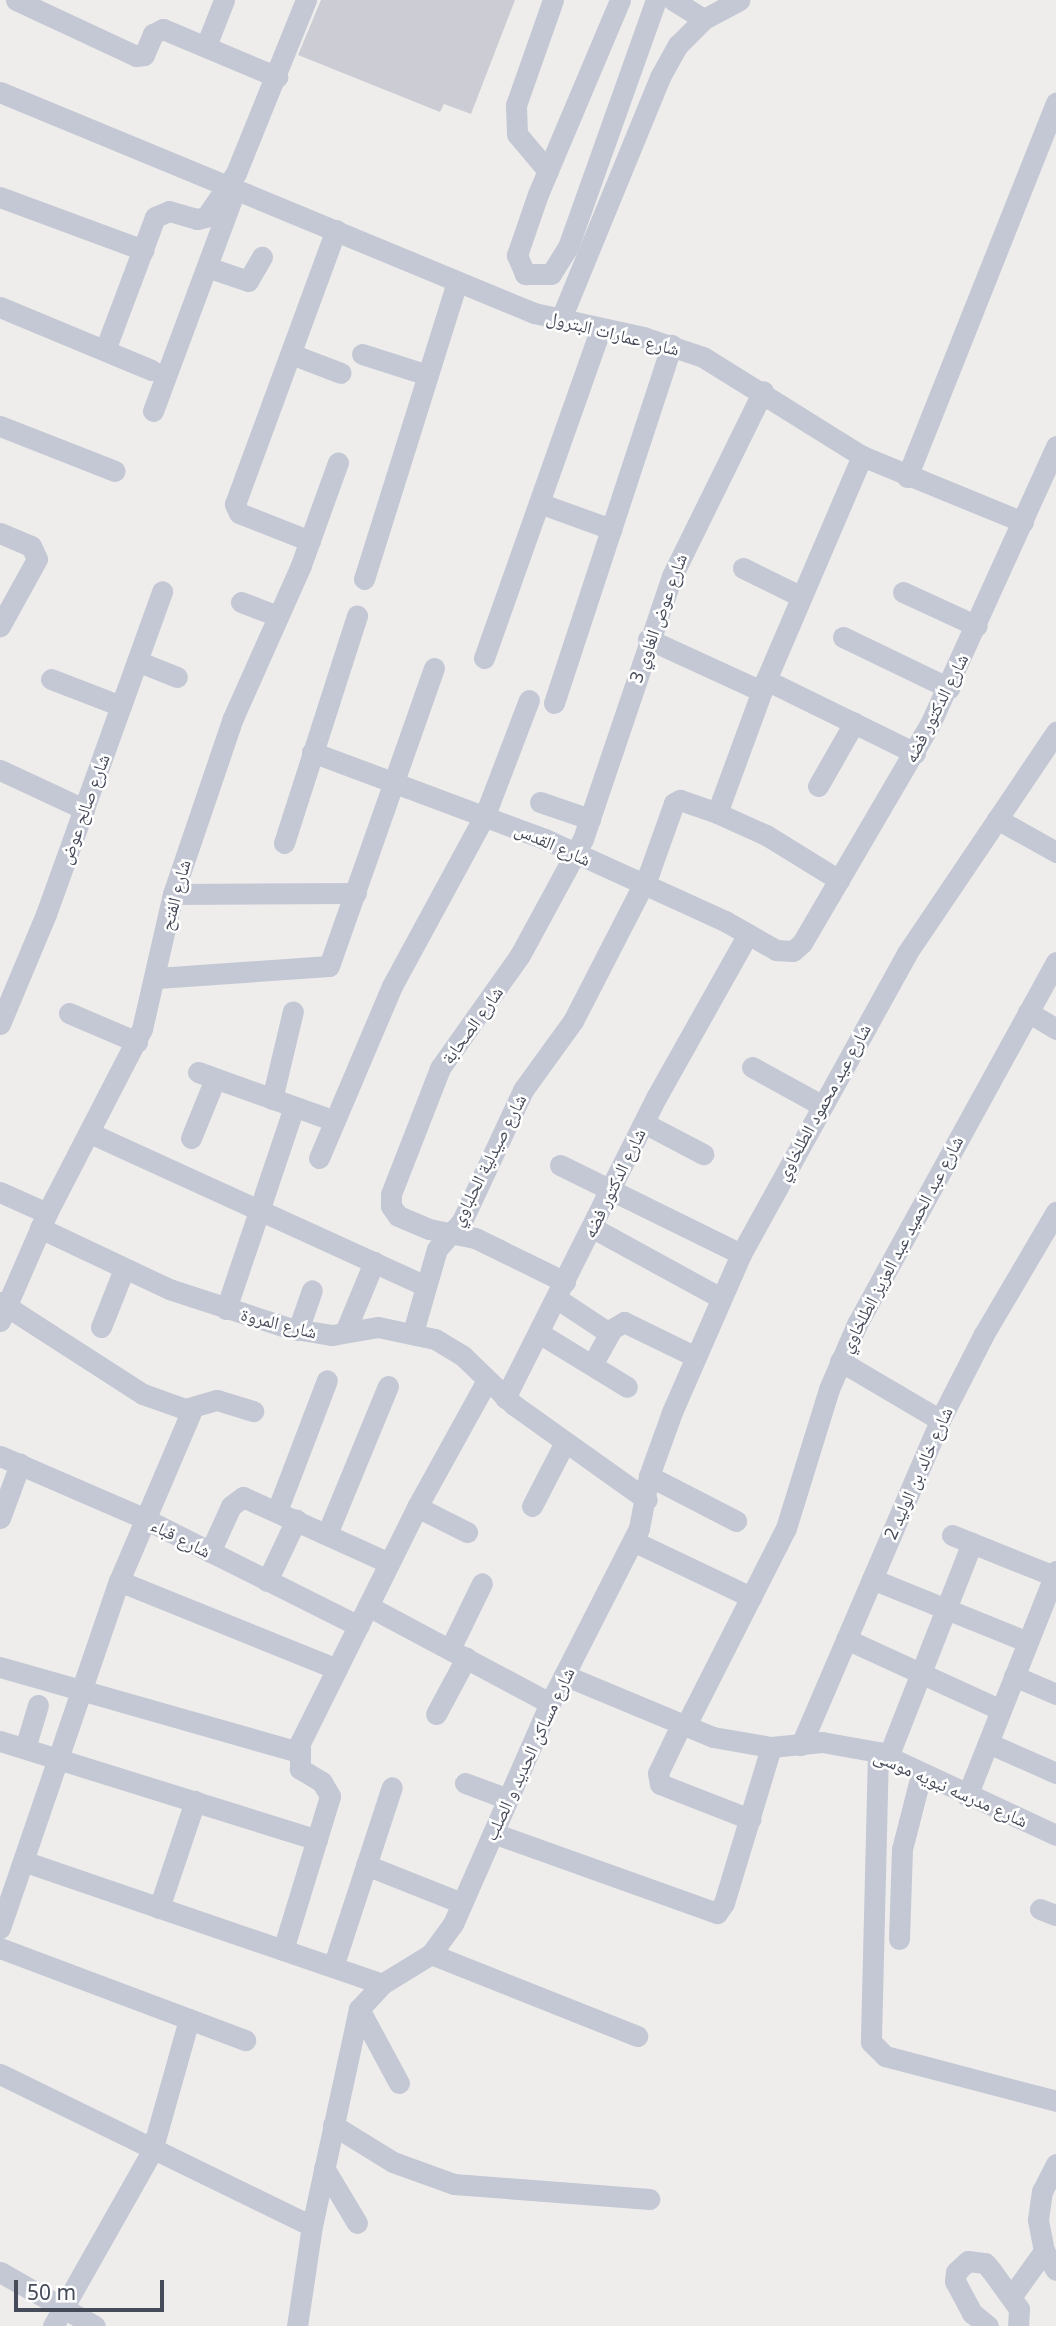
<!DOCTYPE html>
<html>
<head>
<meta charset="utf-8">
<style>
  body { margin:0 }
  #map { position:relative; width:1056px; height:2326px; overflow:hidden; background:#efedec; font-family:"Noto Sans","Noto Naskh Arabic",sans-serif }
  div>[style] { position:absolute }
  [style*='--x'] { left:calc(var(--x)*1px); top:calc(var(--y)*1px); width:calc(var(--w)*1px); rotate:calc(var(--a)*1deg) }
  .building>* { inset:0; background:#cccdd4 }
  .minor>* { height:21px; margin:-10.5px; padding:0 10.5px; transform-origin:10.5px; border-radius:10.5px; background:#c3c8d4 }
  span { translate:-50% -50%; white-space:nowrap; text-align:center; line-height:1.15; -webkit-text-stroke:5px #fff; paint-order:stroke }
  .street-label { font-size:18px; color:#454b59 }
  .scale { position:absolute; left:14px; top:2280px; width:150px; height:32px; box-sizing:border-box; border:4px solid #454b59; border-top:0; padding-left:9px; font-size:21px; line-height:24px; white-space:nowrap; color:#454b59; -webkit-text-stroke:5px #fff; paint-order:stroke }
</style>
</head>
<body>
<div id="map">
  <div class="building">
    <i style="clip-path:polygon(321px 0,515px 0,471px 114px,444px 104px,440px 112px,298px 55px)"></i>
  </div>
  <div class="minor">
    <i style="--x:16;--y:0;--w:132;--a:25"></i>
    <i style="--x:136;--y:56;--w:8;--a:-7"></i>
    <i style="--x:144;--y:55;--w:23;--a:-67"></i>
    <i style="--x:153;--y:34;--w:11;--a:-27"></i>
    <i style="--x:163;--y:29;--w:124;--a:22.8"></i>
    <i style="--x:620;--y:0;--w:211;--a:112.9"></i>
    <i style="--x:538;--y:194;--w:65;--a:109"></i>
    <i style="--x:517;--y:255;--w:21;--a:67"></i>
    <i style="--x:525;--y:274;--w:26;--a:0"></i>
    <i style="--x:551;--y:274;--w:32;--a:-58"></i>
    <i style="--x:568;--y:247;--w:262;--a:-70.4"></i>
    <i style="--x:673;--y:0;--w:36;--a:32"></i>
    <i style="--x:206;--y:46;--w:49;--a:-68.6"></i>
    <i style="--x:0;--y:92;--w:578;--a:22.48"></i>
    <i style="--x:534;--y:313;--w:112;--a:12.4"></i>
    <i style="--x:643;--y:337;--w:63;--a:18.4"></i>
    <i style="--x:703;--y:357;--w:187;--a:31.9"></i>
    <i style="--x:862;--y:456;--w:174;--a:22.3"></i>
    <i style="--x:548;--y:171;--w:48;--a:-130"></i>
    <i style="--x:517;--y:134;--w:29;--a:-92"></i>
    <i style="--x:516;--y:105;--w:111;--a:-70.6"></i>
    <i style="--x:0;--y:197;--w:153;--a:20.3"></i>
    <i style="--x:207;--y:267;--w:43;--a:18.9"></i>
    <i style="--x:248;--y:281;--w:28;--a:-60"></i>
    <i style="--x:0;--y:307;--w:164;--a:22.6"></i>
    <i style="--x:560;--y:321;--w:264;--a:-67.7"></i>
    <i style="--x:660;--y:77;--w:37;--a:-61"></i>
    <i style="--x:678;--y:45;--w:37;--a:-45"></i>
    <i style="--x:704;--y:19;--w:40;--a:-28"></i>
    <i style="--x:105;--y:350;--w:142;--a:-69.4"></i>
    <i style="--x:155;--y:217;--w:15;--a:-23"></i>
    <i style="--x:169;--y:211;--w:29;--a:16"></i>
    <i style="--x:197;--y:219;--w:9;--a:-13"></i>
    <i style="--x:206;--y:217;--w:53;--a:-55.7"></i>
    <i style="--x:236;--y:173;--w:187;--a:-68"></i>
    <i style="--x:291;--y:354;--w:53;--a:20.8"></i>
    <i style="--x:362;--y:354;--w:69;--a:17.7"></i>
    <i style="--x:153;--y:411;--w:236;--a:-69.6"></i>
    <i style="--x:0;--y:426;--w:123;--a:21.4"></i>
    <i style="--x:907;--y:477;--w:403;--a:-68.3"></i>
    <i style="--x:539;--y:503;--w:77;--a:19.9"></i>
    <i style="--x:0;--y:533;--w:34;--a:23"></i>
    <i style="--x:31;--y:546;--w:14;--a:65"></i>
    <i style="--x:37;--y:559;--w:77;--a:118.9"></i>
    <i style="--x:310;--y:541;--w:76;--a:-158.5"></i>
    <i style="--x:239;--y:513;--w:10;--a:-114"></i>
    <i style="--x:235;--y:504;--w:292;--a:-69.8"></i>
    <i style="--x:743;--y:568;--w:64;--a:26.2"></i>
    <i style="--x:364;--y:579;--w:311;--a:-72.6"></i>
    <i style="--x:903;--y:592;--w:81;--a:24.7"></i>
    <i style="--x:241;--y:602;--w:39;--a:21"></i>
    <i style="--x:843;--y:637;--w:118;--a:25.7"></i>
    <i style="--x:648;--y:639;--w:124;--a:24.7"></i>
    <i style="--x:484;--y:658;--w:348;--a:-70.5"></i>
    <i style="--x:137;--y:661;--w:43;--a:21.8"></i>
    <i style="--x:51;--y:679;--w:75;--a:21.1"></i>
    <i style="--x:766;--y:680;--w:166;--a:26.1"></i>
    <i style="--x:554;--y:703;--w:377;--a:-71.8"></i>
    <i style="--x:312;--y:752;--w:249;--a:20.5"></i>
    <i style="--x:545;--y:839;--w:198;--a:24.5"></i>
    <i style="--x:725;--y:921;--w:59;--a:29.6"></i>
    <i style="--x:776;--y:950;--w:17;--a:3"></i>
    <i style="--x:793;--y:951;--w:12;--a:-42"></i>
    <i style="--x:802;--y:943;--w:256;--a:-59.7"></i>
    <i style="--x:931;--y:722;--w:303;--a:-65.6"></i>
    <i style="--x:0;--y:770;--w:93;--a:24.9"></i>
    <i style="--x:818;--y:786;--w:73;--a:-60.3"></i>
    <i style="--x:540;--y:802;--w:53;--a:18.8"></i>
    <i style="--x:717;--y:813;--w:142;--a:-69.8"></i>
    <i style="--x:766;--y:680;--w:244;--a:-66.8"></i>
    <i style="--x:997;--y:819;--w:68;--a:29.2"></i>
    <i style="--x:284;--y:843;--w:239;--a:-72.2"></i>
    <i style="--x:173;--y:894;--w:183;--a:-0.3"></i>
    <i style="--x:157;--y:978;--w:172;--a:-4"></i>
    <i style="--x:329;--y:966;--w:316;--a:-70.6"></i>
    <i style="--x:1028;--y:1012;--w:33;--a:31"></i>
    <i style="--x:69;--y:1013;--w:74;--a:23.1"></i>
    <i style="--x:0;--y:1024;--w:119;--a:-67.3"></i>
    <i style="--x:46;--y:914;--w:343;--a:-70.2"></i>
    <i style="--x:752;--y:1067;--w:79;--a:28.8"></i>
    <i style="--x:198;--y:1072;--w:145;--a:19.7"></i>
    <i style="--x:272;--y:1099;--w:90;--a:-76.6"></i>
    <i style="--x:644;--y:1123;--w:67;--a:27.7"></i>
    <i style="--x:90;--y:1133;--w:367;--a:24.5"></i>
    <i style="--x:191;--y:1138;--w:64;--a:-67.9"></i>
    <i style="--x:319;--y:1158;--w:187;--a:-67"></i>
    <i style="--x:392;--y:986;--w:195;--a:-61.5"></i>
    <i style="--x:485;--y:815;--w:123;--a:-69.1"></i>
    <i style="--x:560;--y:1165;--w:202;--a:26.2"></i>
    <i style="--x:0;--y:1192;--w:51;--a:24.1"></i>
    <i style="--x:40;--y:1228;--w:143;--a:25.3"></i>
    <i style="--x:169;--y:1289;--w:126;--a:18"></i>
    <i style="--x:289;--y:1328;--w:44;--a:9.2"></i>
    <i style="--x:332;--y:1335;--w:47;--a:-9.9"></i>
    <i style="--x:378;--y:1327;--w:58;--a:11.9"></i>
    <i style="--x:435;--y:1339;--w:33;--a:31"></i>
    <i style="--x:463;--y:1356;--w:71;--a:43.9"></i>
    <i style="--x:514;--y:1405;--w:163;--a:35.5"></i>
    <i style="--x:593;--y:1228;--w:144;--a:28.7"></i>
    <i style="--x:565;--y:1282;--w:100;--a:-153.9"></i>
    <i style="--x:475;--y:1238;--w:47;--a:-168.9"></i>
    <i style="--x:429;--y:1229;--w:34;--a:-157"></i>
    <i style="--x:398;--y:1216;--w:12;--a:-125"></i>
    <i style="--x:391;--y:1206;--w:12;--a:-90"></i>
    <i style="--x:391;--y:1194;--w:135;--a:-68.7"></i>
    <i style="--x:440;--y:1068;--w:138;--a:-54.7"></i>
    <i style="--x:520;--y:955;--w:132;--a:-61.5"></i>
    <i style="--x:583;--y:839;--w:278;--a:-71.3"></i>
    <i style="--x:672;--y:576;--w:206;--a:-63.8"></i>
    <i style="--x:556;--y:1298;--w:64;--a:33.4"></i>
    <i style="--x:0;--y:1302;--w:170;--a:32.8"></i>
    <i style="--x:143;--y:1394;--w:45;--a:19.7"></i>
    <i style="--x:185;--y:1409;--w:33;--a:-16"></i>
    <i style="--x:217;--y:1400;--w:38;--a:17"></i>
    <i style="--x:226;--y:1309;--w:213;--a:-71.4"></i>
    <i style="--x:0;--y:1321;--w:118;--a:-66.5"></i>
    <i style="--x:47;--y:1213;--w:207;--a:-62.7"></i>
    <i style="--x:142;--y:1029;--w:139;--a:-77.1"></i>
    <i style="--x:173;--y:894;--w:186;--a:-71.2"></i>
    <i style="--x:233;--y:718;--w:167;--a:-66"></i>
    <i style="--x:301;--y:565;--w:109;--a:-70.2"></i>
    <i style="--x:101;--y:1327;--w:62;--a:-68.4"></i>
    <i style="--x:298;--y:1330;--w:42;--a:-70.7"></i>
    <i style="--x:345;--y:1332;--w:76;--a:-67.5"></i>
    <i style="--x:413;--y:1332;--w:86;--a:-73.9"></i>
    <i style="--x:437;--y:1249;--w:38;--a:-48"></i>
    <i style="--x:462;--y:1221;--w:145;--a:-65"></i>
    <i style="--x:523;--y:1090;--w:85;--a:-54.1"></i>
    <i style="--x:573;--y:1021;--w:166;--a:-62.8"></i>
    <i style="--x:649;--y:873;--w:74;--a:-70.3"></i>
    <i style="--x:674;--y:803;--w:7;--a:-27"></i>
    <i style="--x:680;--y:800;--w:39;--a:19"></i>
    <i style="--x:717;--y:813;--w:54;--a:24.2"></i>
    <i style="--x:766;--y:835;--w:86;--a:31.7"></i>
    <i style="--x:539;--y:1333;--w:103;--a:31.5"></i>
    <i style="--x:840;--y:1361;--w:116;--a:30.5"></i>
    <i style="--x:592;--y:1365;--w:41;--a:-60.9"></i>
    <i style="--x:612;--y:1329;--w:14;--a:-30"></i>
    <i style="--x:624;--y:1322;--w:78;--a:25.9"></i>
    <i style="--x:505;--y:1398;--w:338;--a:-63.3"></i>
    <i style="--x:657;--y:1096;--w:186;--a:-60.7"></i>
    <i style="--x:0;--y:1456;--w:156;--a:23.4"></i>
    <i style="--x:143;--y:1518;--w:241;--a:26.6"></i>
    <i style="--x:649;--y:1476;--w:98;--a:27.3"></i>
    <i style="--x:532;--y:1506;--w:72;--a:-62.7"></i>
    <i style="--x:417;--y:1507;--w:56;--a:26.6"></i>
    <i style="--x:277;--y:1511;--w:140;--a:-69.1"></i>
    <i style="--x:0;--y:1518;--w:58;--a:-69.7"></i>
    <i style="--x:327;--y:1534;--w:160;--a:-67.6"></i>
    <i style="--x:952;--y:1535;--w:110;--a:21.9"></i>
    <i style="--x:633;--y:1541;--w:131;--a:25.4"></i>
    <i style="--x:210;--y:1552;--w:51;--a:-65.5"></i>
    <i style="--x:231;--y:1506;--w:15;--a:-37"></i>
    <i style="--x:243;--y:1497;--w:160;--a:24.3"></i>
    <i style="--x:872;--y:1579;--w:168;--a:22"></i>
    <i style="--x:119;--y:1581;--w:235;--a:22"></i>
    <i style="--x:267;--y:1581;--w:68;--a:-64.6"></i>
    <i style="--x:368;--y:1606;--w:206;--a:28.1"></i>
    <i style="--x:846;--y:1639;--w:170;--a:24.6"></i>
    <i style="--x:450;--y:1649;--w:73;--a:-64.1"></i>
    <i style="--x:0;--y:1667;--w:310;--a:15.9"></i>
    <i style="--x:564;--y:1675;--w:161;--a:22.6"></i>
    <i style="--x:713;--y:1737;--w:59;--a:9.8"></i>
    <i style="--x:771;--y:1747;--w:51;--a:-5.6"></i>
    <i style="--x:822;--y:1742;--w:57;--a:10.1"></i>
    <i style="--x:878;--y:1752;--w:196;--a:25"></i>
    <i style="--x:1014;--y:1676;--w:46;--a:23.2"></i>
    <i style="--x:436;--y:1714;--w:64;--a:-61.8"></i>
    <i style="--x:681;--y:1725;--w:53;--a:115.6"></i>
    <i style="--x:658;--y:1773;--w:11;--a:80"></i>
    <i style="--x:660;--y:1784;--w:97;--a:21.3"></i>
    <i style="--x:685;--y:1727;--w:223;--a:-63.1"></i>
    <i style="--x:786;--y:1528;--w:145;--a:-72.8"></i>
    <i style="--x:829;--y:1389;--w:71;--a:-66.7"></i>
    <i style="--x:857;--y:1324;--w:413;--a:-61.2"></i>
    <i style="--x:0;--y:1741;--w:332;--a:17.3"></i>
    <i style="--x:988;--y:1743;--w:74;--a:23.8"></i>
    <i style="--x:801;--y:1745;--w:353;--a:-66.8"></i>
    <i style="--x:940;--y:1420;--w:97;--a:-62.9"></i>
    <i style="--x:984;--y:1334;--w:142;--a:-59.5"></i>
    <i style="--x:25;--y:1748;--w:45;--a:-73.2"></i>
    <i style="--x:878;--y:1752;--w:290;--a:91.4"></i>
    <i style="--x:871;--y:2042;--w:20;--a:45"></i>
    <i style="--x:885;--y:2056;--w:177;--a:14.7"></i>
    <i style="--x:888;--y:1757;--w:230;--a:-68.6"></i>
    <i style="--x:465;--y:1783;--w:46;--a:20.4"></i>
    <i style="--x:967;--y:1796;--w:242;--a:-68.4"></i>
    <i style="--x:493;--y:1833;--w:238;--a:19.7"></i>
    <i style="--x:717;--y:1913;--w:12;--a:-55"></i>
    <i style="--x:724;--y:1903;--w:163;--a:-73.2"></i>
    <i style="--x:23;--y:1861;--w:379;--a:18.9"></i>
    <i style="--x:366;--y:1865;--w:103;--a:21.6"></i>
    <i style="--x:159;--y:1908;--w:113;--a:-71.4"></i>
    <i style="--x:1040;--y:1909;--w:17;--a:21"></i>
    <i style="--x:0;--y:1928;--w:367;--a:-71.1"></i>
    <i style="--x:119;--y:1581;--w:186;--a:-66.9"></i>
    <i style="--x:899;--y:1939;--w:90;--a:-88.1"></i>
    <i style="--x:902;--y:1849;--w:76;--a:-75.6"></i>
    <i style="--x:0;--y:1948;--w:262;--a:20.6"></i>
    <i style="--x:283;--y:1950;--w:161;--a:-73"></i>
    <i style="--x:330;--y:1796;--w:16;--a:-120"></i>
    <i style="--x:322;--y:1782;--w:26;--a:-149"></i>
    <i style="--x:300;--y:1769;--w:26;--a:-90"></i>
    <i style="--x:300;--y:1743;--w:263;--a:-63.6"></i>
    <i style="--x:417;--y:1507;--w:145;--a:-61.1"></i>
    <i style="--x:431;--y:1954;--w:222;--a:21.7"></i>
    <i style="--x:333;--y:1967;--w:189;--a:-71.9"></i>
    <i style="--x:359;--y:2009;--w:84;--a:61.6"></i>
    <i style="--x:0;--y:2074;--w:347;--a:26"></i>
    <i style="--x:333;--y:2125;--w:70;--a:31.7"></i>
    <i style="--x:393;--y:2162;--w:65;--a:19.8"></i>
    <i style="--x:454;--y:2184;--w:196;--a:4.4"></i>
    <i style="--x:1056;--y:2164;--w:30;--a:117"></i>
    <i style="--x:1042;--y:2191;--w:29;--a:98"></i>
    <i style="--x:1038;--y:2220;--w:32;--a:79"></i>
    <i style="--x:1044;--y:2251;--w:22;--a:58"></i>
    <i style="--x:324;--y:2168;--w:64;--a:59"></i>
    <i style="--x:0;--y:2272;--w:109;--a:29.6"></i>
    <i style="--x:1011;--y:2297;--w:57;--a:-54.3"></i>
    <i style="--x:53;--y:2326;--w:201;--a:-60.5"></i>
    <i style="--x:152;--y:2151;--w:137;--a:-74.3"></i>
    <i style="--x:297;--y:2326;--w:101;--a:-81.5"></i>
    <i style="--x:312;--y:2226;--w:222;--a:-77.8"></i>
    <i style="--x:359;--y:2009;--w:34;--a:-47"></i>
    <i style="--x:382;--y:1984;--w:57;--a:-31.5"></i>
    <i style="--x:431;--y:1954;--w:37;--a:-54"></i>
    <i style="--x:453;--y:1924;--w:241;--a:-66.3"></i>
    <i style="--x:550;--y:1703;--w:196;--a:-63"></i>
    <i style="--x:639;--y:1528;--w:53;--a:-79.1"></i>
    <i style="--x:649;--y:1476;--w:68;--a:-70.2"></i>
    <i style="--x:672;--y:1412;--w:172;--a:-66.4"></i>
    <i style="--x:741;--y:1254;--w:344;--a:-61.1"></i>
    <i style="--x:907;--y:953;--w:267;--a:-56"></i>
    <i style="--x:988;--y:2326;--w:21;--a:-141"></i>
    <i style="--x:972;--y:2313;--w:36;--a:-118"></i>
    <i style="--x:955;--y:2281;--w:9;--a:-84"></i>
    <i style="--x:956;--y:2272;--w:16;--a:-43"></i>
    <i style="--x:968;--y:2261;--w:17;--a:7"></i>
    <i style="--x:985;--y:2263;--w:9;--a:49"></i>
    <i style="--x:991;--y:2270;--w:48;--a:54.3"></i>
    <i style="--x:1019;--y:2309;--w:17;--a:93"></i>
  </div>
  <div class="street-label">
    <span style="left:613px;top:333px;rotate:14deg">شارع عمارات البترول</span>
    <span style="left:658px;top:618px;rotate:-70deg">شارع عوض الغاوي 3</span>
    <span style="left:936px;top:708px;rotate:-63deg">شارع الدكتور فضه</span>
    <span style="left:84px;top:809px;rotate:-70deg">شارع صالح عوض</span>
    <span style="left:553px;top:844px;rotate:24deg">شارع القدس</span>
    <span style="left:175px;top:895px;rotate:-75deg">شارع الفتح</span>
    <span style="left:472px;top:1025px;rotate:-54deg">شارع الصحابة</span>
    <span style="left:823px;top:1102px;rotate:-61deg">شارع عيد محمود الطلخاوي</span>
    <span style="left:488px;top:1160px;rotate:-63deg">شارع صيدلية الحلباوي</span>
    <span style="left:614px;top:1183px;rotate:-64deg">شارع الدكتور فضه</span>
    <span style="left:901px;top:1244px;rotate:-62deg">شارع عبد الحميد عبد العزيز الطلخاوي</span>
    <span style="left:279px;top:1323px;rotate:14deg">شارع المروة</span>
    <span style="left:918px;top:1473px;rotate:-66deg">شارع خالد بن الوليد 2</span>
    <span style="left:181px;top:1538px;rotate:27deg">شارع قباء</span>
    <span style="left:529px;top:1754px;rotate:-65deg">شارع مساكن الحديد و الصلب</span>
    <span style="left:951px;top:1788px;rotate:24deg">شارع مدرسه نبويه موسى</span>
  </div>
  <div class="scale">50 m</div>
</div>
</body>
</html>
